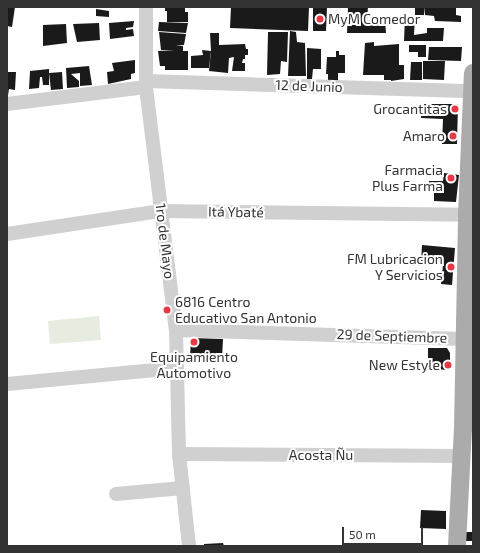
<!DOCTYPE html>
<html>
<head>
<meta charset="utf-8">
<style>
  body { margin:0 }
  #map { position:relative; width:480px; height:553px; overflow:hidden; background:#fff; font-family:"Exo 2",sans-serif }
  div>[style] { position:absolute }
  [style*='--x'] { left:calc(var(--x)*1px); top:calc(var(--y)*1px); width:calc(var(--w)*1px); rotate:calc(var(--a)*1deg) }
  .green>* { inset:0; background:#e6ecdf }
  .building>* { inset:0; background:#1a1a1a }
  .minor>* { height:14px; margin:-7px; padding:0 7px; transform-origin:7px; border-radius:7px; background:#d0d0d0 }
  .major>* { height:18px; margin:-9px; padding:0 9px; transform-origin:9px; border-radius:9px; background:#ababab }
  .dots>* { width:11px; height:11px; translate:-50% -50%; box-sizing:border-box; border:2px solid #fff; border-radius:50% }
  span { translate:-50% -50%; white-space:nowrap; text-align:center; line-height:1.15; -webkit-text-stroke:4px #fff; paint-order:stroke }
  .poi-label { font-size:14px; color:#333 }
  .left { translate:0 -50%; text-align:left }
  .right { translate:-100% -50%; text-align:right }
  .street-label { font-size:14px; color:#333 }
  .frame { position:absolute; inset:0; border:8px solid #333; pointer-events:none }
  .scale { position:absolute; left:342px; top:527px; width:81px; height:18px; box-sizing:border-box; border:2px solid #333; border-top:0; padding-left:5px; font-size:12px; line-height:14px; white-space:nowrap; color:#333; -webkit-text-stroke:3px #fff; paint-order:stroke }
</style>
</head>
<body>
<div id="map">
  <div class="green">
    <i style="clip-path:polygon(99px 316px,101px 340px,50px 344px,48px 321px)"></i>
  </div>
  <div class="building">
    <i style="clip-path:polygon(7px 7px,15px 7px,12px 27px,7px 26px)"></i>
    <i style="clip-path:polygon(165px 7px,185px 7px,185px 12px,188px 12px,188px 22px,167px 22px,167px 11px,165px 11px)"></i>
    <i style="clip-path:polygon(231px 7px,309px 7px,308px 31px,230px 28px)"></i>
    <i style="clip-path:polygon(313px 7px,327px 7px,326px 31px,313px 31px)"></i>
    <i style="clip-path:polygon(348px 7px,368px 7px,367px 21px,385px 20px,386px 33px,347px 33px)"></i>
    <i style="clip-path:polygon(415px 7px,424px 7px,424px 15px,415px 16px)"></i>
    <i style="clip-path:polygon(424px 7px,456px 7px,456px 15px,461px 16px,461px 22px,435px 21px,434px 16px,425px 15px)"></i>
    <i style="clip-path:polygon(96px 9px,109px 11px,109px 17px,96px 16px)"></i>
    <i style="clip-path:polygon(405px 17px,415px 17px,414px 35px,427px 33px,427px 28px,444px 28px,443px 41px,404px 41px)"></i>
    <i style="clip-path:polygon(134px 21px,133px 27px,126px 28px,126px 30px,133px 29px,134px 36px,110px 39px,109px 23px)"></i>
    <i style="clip-path:polygon(159px 22px,188px 23px,186px 33px,158px 31px)"></i>
    <i style="clip-path:polygon(99px 23px,100px 40px,77px 42px,73px 24px)"></i>
    <i style="clip-path:polygon(66px 24px,67px 43px,43px 46px,43px 25px)"></i>
    <i style="clip-path:polygon(290px 31px,296px 32px,297px 42px,305px 43px,306px 76px,288px 76px)"></i>
    <i style="clip-path:polygon(159px 32px,186px 34px,184px 45px,176px 45px,183px 46px,183px 51px,188px 51px,188px 70px,165px 70px,165px 66px,160px 66px,158px 51px,175px 50px,161px 50px)"></i>
    <i style="clip-path:polygon(268px 32px,288px 32px,287px 62px,281px 61px,280px 74px,267px 75px)"></i>
    <i style="clip-path:polygon(210px 33px,219px 33px,219px 45px,245px 44px,246px 49px,248px 49px,248px 55px,245px 55px,245px 59px,243px 59px,242px 63px,245px 63px,245px 71px,232px 71px,234px 57px,229px 58px,228px 73px,209px 71px,211px 51px)"></i>
    <i style="clip-path:polygon(374px 42px,374px 46px,399px 44px,399px 65px,404px 65px,404px 79px,391px 81px,391px 80px,384px 80px,384px 75px,363px 75px,365px 43px)"></i>
    <i style="clip-path:polygon(409px 45px,426px 45px,426px 57px,418px 57px,418px 52px,409px 52px)"></i>
    <i style="clip-path:polygon(429px 47px,462px 47px,461px 61px,428px 60px)"></i>
    <i style="clip-path:polygon(307px 48px,321px 49px,321px 69px,313px 69px,312px 79px,307px 79px)"></i>
    <i style="clip-path:polygon(202px 50px,211px 51px,209px 68px,191px 68px,191px 56px,203px 55px)"></i>
    <i style="clip-path:polygon(336px 51px,339px 51px,339px 55px,345px 55px,345px 73px,338px 73px,338px 81px,328px 81px,328px 74px,326px 74px,327px 57px,336px 57px)"></i>
    <i style="clip-path:polygon(135px 60px,135px 73px,131px 74px,131px 79px,108px 84px,107px 72px,114px 71px,112px 63px)"></i>
    <i style="clip-path:polygon(423px 61px,445px 61px,444px 80px,423px 79px)"></i>
    <i style="clip-path:polygon(411px 62px,422px 62px,422px 80px,410px 80px)"></i>
    <i style="clip-path:polygon(89px 66px,92px 85px,80px 86px,80px 73px,71px 74px,79px 81px,79px 87px,67px 88px,66px 68px)"></i>
    <i style="clip-path:polygon(49px 69px,49px 85px,43px 85px,42px 77px,40px 77px,39px 88px,29px 89px,30px 71px)"></i>
    <i style="clip-path:polygon(7px 72px,16px 72px,15px 90px,9px 89px,8px 95px)"></i>
    <i style="clip-path:polygon(62px 72px,63px 89px,51px 90px,49px 73px)"></i>
    <i style="clip-path:polygon(422px 104px,458px 104px,457px 144px,442px 144px,443px 119px,421px 118px)"></i>
    <i style="clip-path:polygon(444px 173px,459px 175px,456px 202px,434px 201px,434px 189px,429px 189px,429px 181px,443px 181px)"></i>
    <i style="clip-path:polygon(422px 245px,455px 248px,452px 285px,441px 284px,443px 265px,421px 263px)"></i>
    <i style="clip-path:polygon(191px 338px,223px 339px,222px 359px,190px 358px)"></i>
    <i style="clip-path:polygon(428px 348px,447px 348px,450px 353px,450px 370px,428px 369px)"></i>
    <i style="clip-path:polygon(421px 510px,446px 511px,446px 529px,420px 528px)"></i>
    <i style="clip-path:polygon(466px 532px,473px 532px,473px 541px,466px 541px)"></i>
    <i style="clip-path:polygon(223px 543px,224px 546px,204px 546px,204px 544px)"></i>
  </div>
  <div class="minor">
    <i style="--x:146;--y:7;--w:80;--a:90"></i>
    <i style="--x:146;--y:87;--w:245;--a:83"></i>
    <i style="--x:176;--y:330;--w:124;--a:88.6"></i>
    <i style="--x:179;--y:454;--w:93;--a:83.8"></i>
    <i style="--x:146;--y:81;--w:326;--a:1.8"></i>
    <i style="--x:7;--y:104;--w:140;--a:-7"></i>
    <i style="--x:7;--y:234;--w:156;--a:-8.5"></i>
    <i style="--x:161;--y:211;--w:306;--a:0.7"></i>
    <i style="--x:176;--y:330;--w:287;--a:1.8"></i>
    <i style="--x:7;--y:384;--w:170;--a:-5.4"></i>
    <i style="--x:179;--y:454;--w:283;--a:0.4"></i>
    <i style="--x:116;--y:494;--w:67;--a:-5.1"></i>
  </div>
  <div class="major">
    <i style="--x:457;--y:546;--w:117;--a:-87.1"></i>
    <i style="--x:463;--y:429;--w:214;--a:-88.9"></i>
    <i style="--x:467;--y:215;--w:142;--a:-87.6"></i>
  </div>
  <div class="dots">
    <i style="left:320px;top:19px;background:#e63946"></i>
    <i style="left:455px;top:109px;background:#e63946"></i>
    <i style="left:453px;top:136px;background:#e63946"></i>
    <i style="left:451px;top:178px;background:#e63946"></i>
    <i style="left:451px;top:267px;background:#e63946"></i>
    <i style="left:167px;top:310px;background:#e63946"></i>
    <i style="left:194px;top:342px;background:#e63946"></i>
    <i style="left:448px;top:365px;background:#e63946"></i>
  </div>
  <div class="poi-label">
    <span class="left" style="left:328px;top:19px">MyM Comedor</span>
    <span class="right" style="left:447px;top:109px">Grocantitas</span>
    <span class="right" style="left:445px;top:136px">Amaro</span>
    <span class="right" style="left:443px;top:178px">Farmacia<br>Plus Farma</span>
    <span class="right" style="left:443px;top:267px">FM Lubricacion<br>Y Servicios</span>
    <span class="left" style="left:175px;top:310px">6816 Centro<br>Educativo San Antonio</span>
    <span style="left:194px;top:365px">Equipamiento<br>Automotivo</span>
    <span class="right" style="left:440px;top:365px">New Estyle</span>
  </div>
  <div class="street-label">
    <span style="left:309px;top:86px;rotate:2deg">12 de Junio</span>
    <span style="left:236px;top:212px;rotate:1deg">Itá Ybaté</span>
    <span style="left:165px;top:241px;rotate:83deg">1ro de Mayo</span>
    <span style="left:392px;top:336px;rotate:2deg">29 de Septiembre</span>
    <span style="left:321px;top:455px">Acosta Ñu</span>
  </div>
  <div class="frame"></div>
  <div class="scale">50 m</div>
</div>
</body>
</html>
